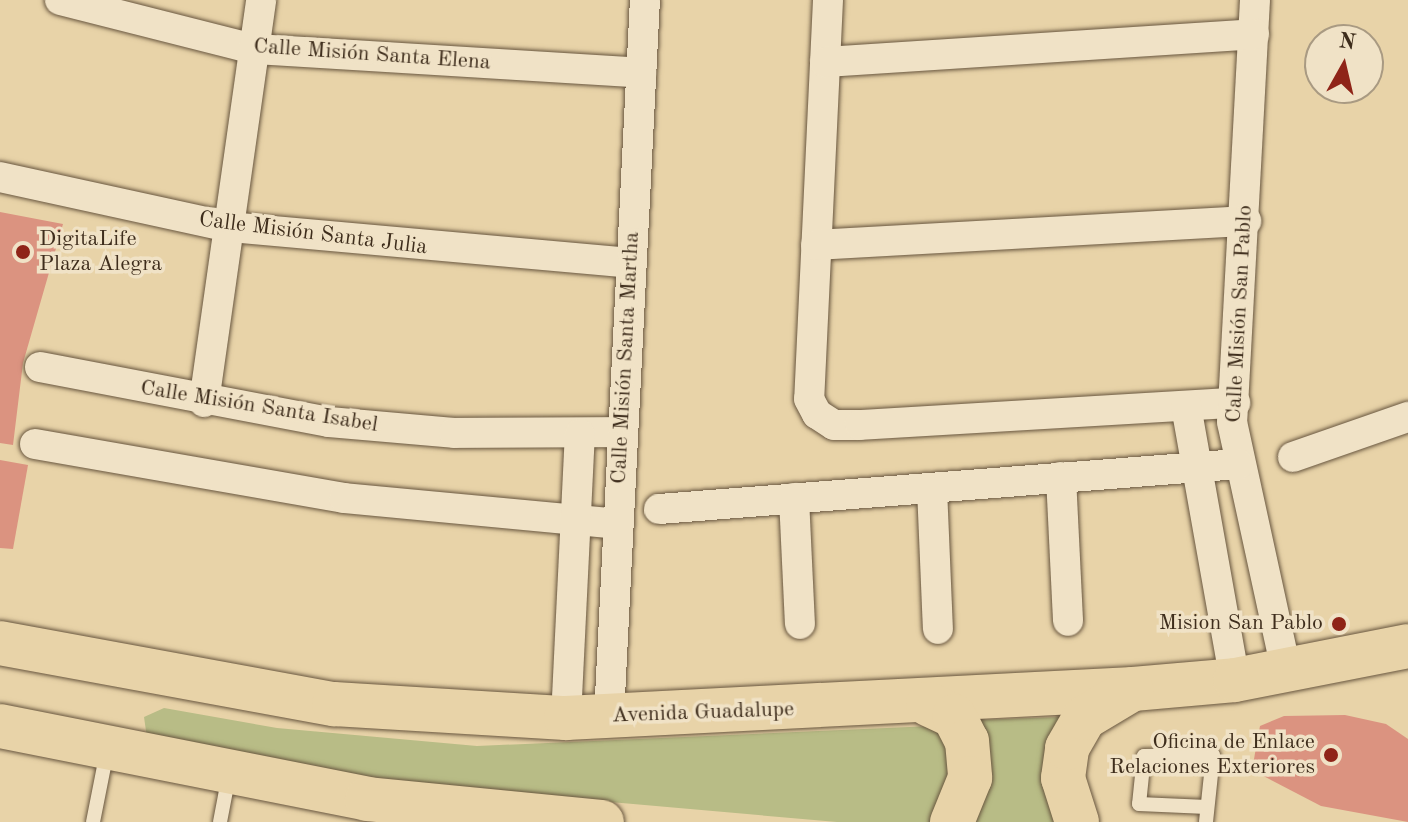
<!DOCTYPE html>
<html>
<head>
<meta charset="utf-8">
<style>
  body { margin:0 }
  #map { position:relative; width:1408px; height:822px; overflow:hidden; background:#e8d3a8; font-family:"Old Standard TT",serif }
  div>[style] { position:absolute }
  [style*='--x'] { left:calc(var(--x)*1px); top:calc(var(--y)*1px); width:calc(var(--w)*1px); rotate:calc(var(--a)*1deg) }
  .green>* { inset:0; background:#b8bc86 }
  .building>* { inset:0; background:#db9380 }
  .roads { filter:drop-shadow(0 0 2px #68563f) drop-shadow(0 0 2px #68563f) }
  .lane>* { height:14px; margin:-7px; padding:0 7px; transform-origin:7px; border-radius:7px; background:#f0e2c6 }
  .street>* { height:30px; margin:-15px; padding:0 15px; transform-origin:15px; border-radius:15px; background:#f0e2c6 }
  .primary>* { height:44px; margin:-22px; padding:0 22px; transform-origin:22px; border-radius:22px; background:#e8d3a8 }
  .dots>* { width:22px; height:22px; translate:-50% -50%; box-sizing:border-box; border:4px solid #f0e2c6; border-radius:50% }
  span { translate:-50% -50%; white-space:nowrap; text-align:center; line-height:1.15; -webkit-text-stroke:7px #f0e2c6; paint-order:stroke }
  .street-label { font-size:22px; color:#3e2d1c }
  .poi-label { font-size:22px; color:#3e2d1c }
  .left { translate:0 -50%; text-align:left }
  .right { translate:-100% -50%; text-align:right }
  .north { position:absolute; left:1304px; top:24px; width:80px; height:80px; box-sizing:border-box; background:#f0e2c6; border:2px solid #a99a82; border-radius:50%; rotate:8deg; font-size:22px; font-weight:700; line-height:32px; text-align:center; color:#3e2d1c }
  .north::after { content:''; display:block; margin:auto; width:28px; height:36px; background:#8f2418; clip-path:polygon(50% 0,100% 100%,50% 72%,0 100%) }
</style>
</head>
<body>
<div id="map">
  <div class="green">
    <i style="clip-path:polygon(164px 708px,277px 728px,477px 746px,932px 726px,953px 746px,957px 765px,932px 822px,837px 822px,361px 780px,147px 738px,144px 717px)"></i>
    <i style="clip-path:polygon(1062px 717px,1057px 822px,968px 822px,975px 720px)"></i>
  </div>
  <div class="building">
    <i style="clip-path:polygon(0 212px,63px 224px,23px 363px,13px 445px,0 443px)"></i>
    <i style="clip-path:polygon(0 460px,28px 465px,13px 549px,0 548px)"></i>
    <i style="clip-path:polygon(1345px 715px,1386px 724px,1408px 739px,1408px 822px,1321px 806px,1252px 770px,1260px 726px,1284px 716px)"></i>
  </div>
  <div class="roads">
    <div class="lane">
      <i style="--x:93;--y:822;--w:72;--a:-78.8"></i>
      <i style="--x:220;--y:822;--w:48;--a:-79.2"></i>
      <i style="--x:1206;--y:822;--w:67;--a:-84"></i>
      <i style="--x:1213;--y:755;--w:69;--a:179.2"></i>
      <i style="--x:1144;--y:756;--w:48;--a:95.9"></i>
      <i style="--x:1139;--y:804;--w:68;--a:2.5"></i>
    </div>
    <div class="street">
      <i style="--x:60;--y:0;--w:200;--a:14.2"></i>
      <i style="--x:254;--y:49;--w:388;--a:3.5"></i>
      <i style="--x:828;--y:0;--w:399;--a:92.7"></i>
      <i style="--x:809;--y:399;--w:17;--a:62"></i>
      <i style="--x:817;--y:414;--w:20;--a:33"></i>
      <i style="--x:834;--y:425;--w:26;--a:0"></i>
      <i style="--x:860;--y:425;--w:376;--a:-3.4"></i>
      <i style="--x:1255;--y:0;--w:423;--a:93.1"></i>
      <i style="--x:1232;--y:422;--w:254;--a:77.7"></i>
      <i style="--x:825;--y:62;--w:430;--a:-3.7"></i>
      <i style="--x:0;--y:177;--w:234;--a:12.3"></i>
      <i style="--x:229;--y:227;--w:402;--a:5.1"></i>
      <i style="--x:816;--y:245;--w:431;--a:-3.2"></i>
      <i style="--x:40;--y:367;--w:294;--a:10.8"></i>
      <i style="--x:329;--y:422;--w:125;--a:5"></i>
      <i style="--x:454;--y:433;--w:169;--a:-0.3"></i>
      <i style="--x:204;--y:402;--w:406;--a:-81.9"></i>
      <i style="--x:1186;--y:406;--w:278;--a:79.9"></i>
      <i style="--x:35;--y:444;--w:314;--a:9.9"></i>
      <i style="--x:344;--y:498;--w:275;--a:5.4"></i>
      <i style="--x:1293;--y:457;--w:122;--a:-19.2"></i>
      <i style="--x:1061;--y:477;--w:144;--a:87.2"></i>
      <i style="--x:932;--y:488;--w:141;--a:87.6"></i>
      <i style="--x:794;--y:498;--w:126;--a:87.3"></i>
      <i style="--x:659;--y:509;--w:581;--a:-4.44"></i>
      <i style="--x:609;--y:717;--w:718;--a:-87.13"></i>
      <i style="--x:566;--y:718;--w:284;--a:-87.2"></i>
    </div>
    <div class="primary">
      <i style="--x:0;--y:643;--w:340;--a:10.4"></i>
      <i style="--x:334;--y:704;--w:232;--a:3.5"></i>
      <i style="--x:566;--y:718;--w:568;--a:-2.93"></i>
      <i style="--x:1133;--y:689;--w:102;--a:-5"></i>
      <i style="--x:1235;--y:680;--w:176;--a:-11.1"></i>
      <i style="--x:928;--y:704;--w:29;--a:25"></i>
      <i style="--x:954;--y:716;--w:28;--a:63"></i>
      <i style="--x:967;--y:741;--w:37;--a:85"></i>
      <i style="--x:970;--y:778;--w:48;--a:112.2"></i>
      <i style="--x:0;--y:726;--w:374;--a:11.2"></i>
      <i style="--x:367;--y:799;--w:236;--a:5.6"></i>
      <i style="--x:1077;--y:822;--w:46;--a:-107.7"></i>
      <i style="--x:1063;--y:778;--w:30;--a:-82"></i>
      <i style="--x:1067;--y:748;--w:34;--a:-60"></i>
      <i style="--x:1084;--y:718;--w:55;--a:-30.8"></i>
    </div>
  </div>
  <div class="dots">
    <i style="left:23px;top:252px;background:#8f2418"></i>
    <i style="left:1339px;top:624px;background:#8f2418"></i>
    <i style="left:1331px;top:755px;background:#8f2418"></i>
  </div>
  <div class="street-label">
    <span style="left:372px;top:55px;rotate:4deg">Calle Misión Santa Elena</span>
    <span style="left:313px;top:234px;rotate:7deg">Calle Misión Santa Julia</span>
    <span style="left:1240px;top:314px;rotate:-87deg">Calle Misión San Pablo</span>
    <span style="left:626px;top:358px;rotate:-87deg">Calle Misión Santa Martha</span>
    <span style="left:259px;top:407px;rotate:9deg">Calle Misión Santa Isabel</span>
    <span style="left:703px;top:713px;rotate:-2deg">Avenida Guadalupe</span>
  </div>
  <div class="poi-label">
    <span class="left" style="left:39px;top:252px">DigitaLife<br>Plaza Alegra</span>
    <span class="right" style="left:1323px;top:624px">Mision San Pablo</span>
    <span class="right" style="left:1315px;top:755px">Oficina de Enlace<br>Relaciones Exteriores</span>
  </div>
  <div class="north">N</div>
</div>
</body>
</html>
